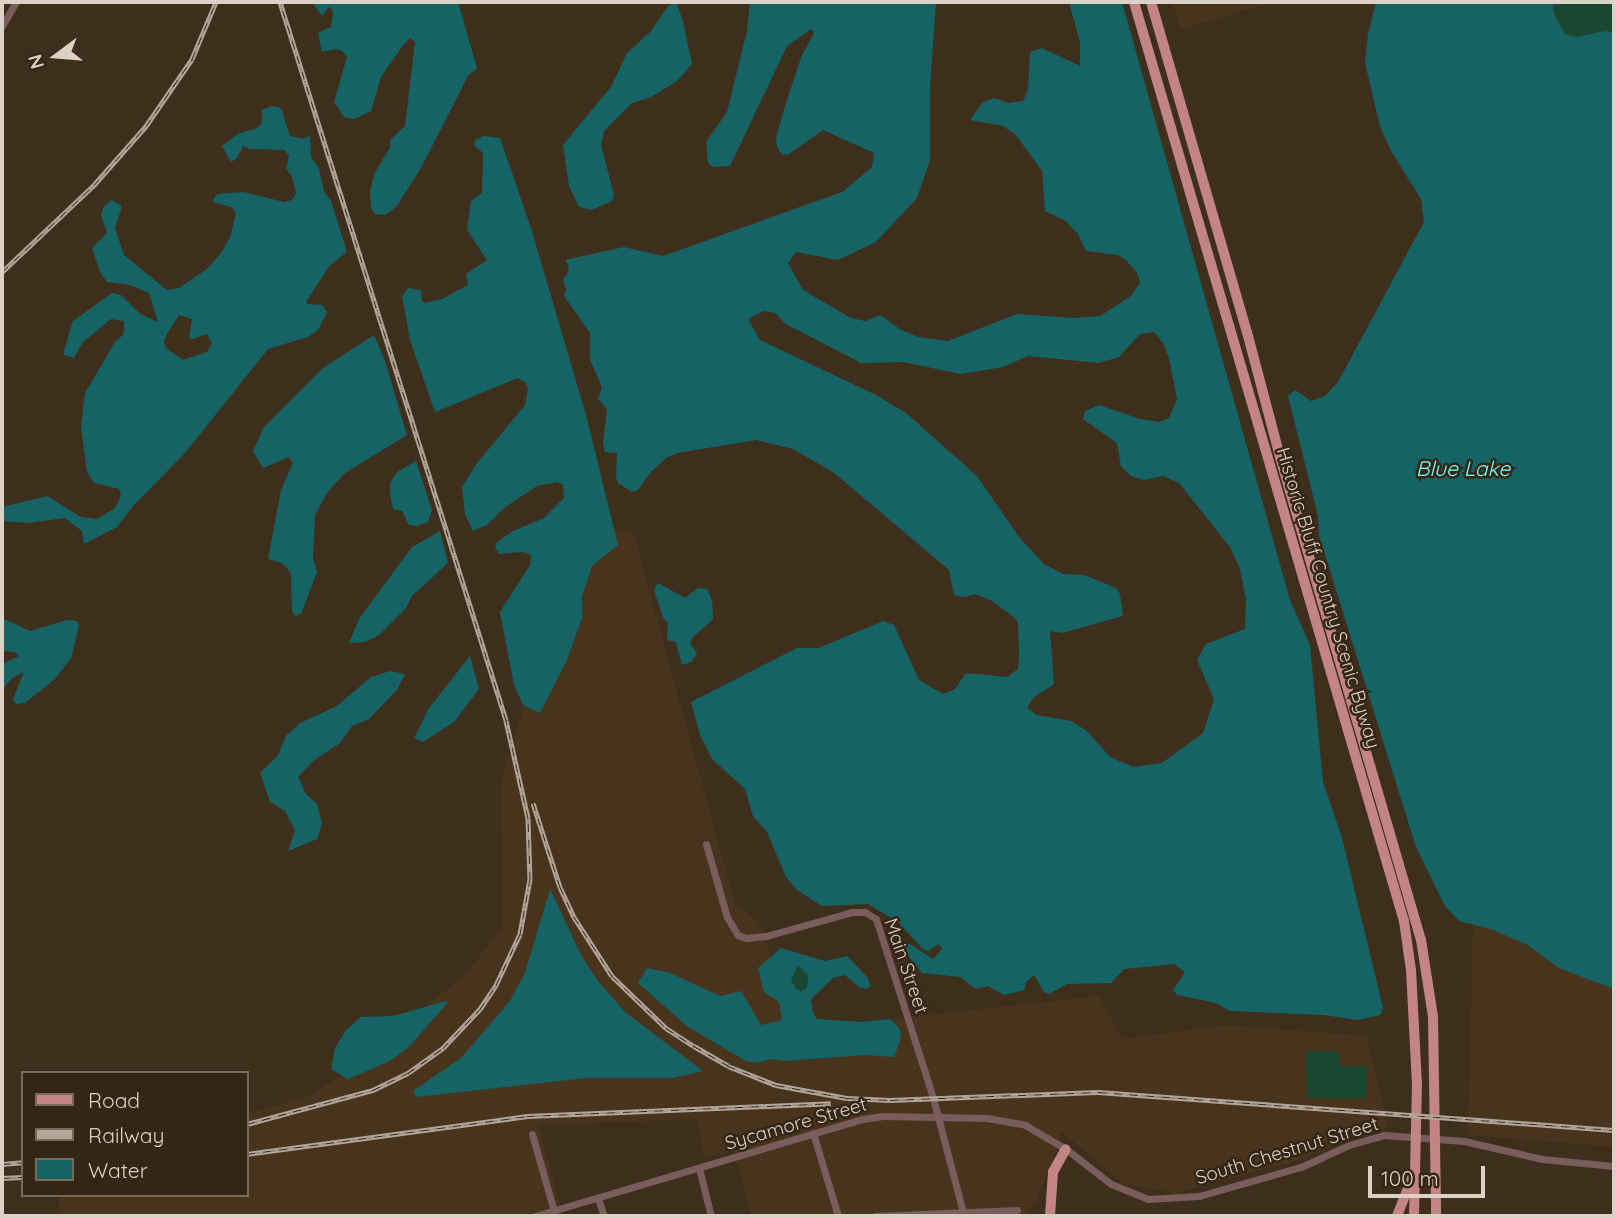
<!DOCTYPE html>
<html>
<head>
<meta charset="utf-8">
<style>
  body { margin:0 }
  #map { position:relative; width:1616px; height:1218px; overflow:hidden; background:#3e2f1d; font-family:Quicksand,sans-serif }
  div>[style] { position:absolute }
  [style*='--x'] { left:calc(var(--x)*1px); top:calc(var(--y)*1px); width:calc(var(--w)*1px); rotate:calc(var(--a)*1deg) }
  .built>* { inset:0; background:#48341d }
  .green>* { inset:0; background:#1a4732 }
  .water>* { inset:0; background:#156364 }
  .minor>* { height:7px; margin:-3.5px; padding:0 3.5px; transform-origin:3.5px; border-radius:3.5px; background:#7b5c5c }
  .primary>* { height:10px; margin:-5px; padding:0 5px; transform-origin:5px; border-radius:5px; background:#c28584 }
  .rail>* { height:5px; margin-top:-2.5px; transform-origin:0; background:repeating-linear-gradient(90deg,#342514 0 8px,#b2a69a 0 16px); box-sizing:border-box; border-block:2px solid #b2a69a }
  span { translate:-50% -50%; white-space:nowrap; text-align:center; line-height:1.15; -webkit-text-stroke:5px #342514; paint-order:stroke }
  .street-label { font-size:19px; color:#dbd1c6 }
  .water-label { font-size:21px; color:#72fbfc; font-style:italic }
  .frame { position:absolute; inset:0; border:4px solid #dbd1c6; pointer-events:none }
  .legend { position:absolute; left:21px; top:1071px; width:228px; height:126px; box-sizing:border-box; background:#342514; border:2px solid #776a5b; margin:0; padding:9px 12px; list-style:none; font-size:21px; color:#dbd1c6 }
  .legend li { display:flex; align-items:center; gap:14px; height:35px }
  .legend b { width:35px; border:2px solid #776a5b }
  .north { position:absolute; left:21px; top:21px; width:70px; height:70px; -webkit-text-stroke:5px #342514; paint-order:stroke; rotate:254deg; font-size:19px; font-weight:700; line-height:28px; text-align:center; color:#dbd1c6 }
  .north::after { content:''; display:block; margin:auto; width:24px; height:32px; background:#dbd1c6; clip-path:polygon(50% 0,100% 100%,50% 72%,0 100%) }
  .scale { position:absolute; left:1368px; top:1166px; width:117px; height:32px; box-sizing:border-box; border:4px solid #dbd1c6; border-top:0; padding-left:9px; font-size:21px; line-height:24px; white-space:nowrap; color:#dbd1c6; -webkit-text-stroke:5px #342514; paint-order:stroke }
</style>
</head>
<body>
<div id="map">
  <div class="built">
    <i style="clip-path:polygon(1172px 2px,1273px 2px,1181px 29px)"></i>
    <i style="clip-path:polygon(581px 519px,634px 535px,735px 904px,758px 921px,798px 1031px,871px 1036px,899px 1018px,1099px 996px,1122px 1039px,1227px 1025px,1367px 1036px,1388px 1129px,1367px 1132px,1298px 1160px,1175px 1193px,1124px 1184px,1062px 1132px,1036px 1202px,1026px 1216px,752px 1216px,733px 1151px,705px 1158px,697px 1119px,538px 1125px,563px 1216px,59px 1216px,59px 1195px,247px 1195px,247px 1113px,308px 1097px,353px 1067px,466px 974px,502px 928px,501px 781px)"></i>
    <i style="clip-path:polygon(1474px 885px,1614px 924px,1614px 1147px,1468px 1135px)"></i>
  </div>
  <div class="green">
    <i style="clip-path:polygon(1553px 2px,1614px 2px,1614px 32px,1605px 31px,1577px 37px,1565px 34px,1554px 14px)"></i>
    <i style="clip-path:polygon(798px 964px,808px 976px,807px 988px,801px 991px,796px 989px,791px 981px)"></i>
    <i style="clip-path:polygon(1306px 1051px,1339px 1052px,1340px 1066px,1366px 1066px,1366px 1098px,1307px 1098px)"></i>
  </div>
  <div class="water">
    <i style="clip-path:polygon(312px 2px,458px 2px,477px 68px,468px 76px,421px 168px,397px 206px,385px 215px,375px 214px,371px 208px,370px 191px,375px 172px,390px 148px,390px 140px,405px 126px,415px 42px,410px 38px,404px 44px,381px 77px,371px 111px,354px 119px,344px 117px,334px 102px,347px 57px,342px 51px,335px 49px,322px 52px,318px 33px,331px 27px,333px 12px,331px 7px,328px 8px,322px 16px)"></i>
    <i style="clip-path:polygon(676px 2px,683px 21px,692px 64px,677px 81px,651px 97px,632px 103px,604px 131px,601px 145px,614px 195px,612px 201px,592px 210px,579px 207px,569px 186px,563px 145px,611px 87px,627px 53px,651px 31px,668px 6px)"></i>
    <i style="clip-path:polygon(evenodd,750px 2px,936px 2px,930px 87px,930px 160px,917px 198px,876px 242px,838px 260px,796px 252px,788px 263px,803px 290px,851px 318px,865px 321px,880px 315px,901px 330px,919px 337px,948px 341px,1017px 314px,1074px 318px,1100px 316px,1131px 296px,1140px 283px,1137px 273px,1126px 260px,1118px 255px,1086px 251px,1078px 234px,1066px 221px,1045px 211px,1042px 171px,1016px 135px,1003px 126px,970px 120px,982px 103px,994px 98px,1008px 103px,1023px 101px,1028px 90px,1030px 52px,1042px 48px,1080px 66px,1080px 43px,1069px 2px,1122px 2px,1290px 600px,1310px 645px,1323px 782px,1342px 838px,1383px 1008px,1380px 1015px,1358px 1020px,1324px 1015px,1230px 1011px,1216px 1003px,1177px 995px,1173px 990px,1185px 972px,1174px 964px,1124px 969px,1111px 983px,1067px 984px,1049px 994px,1044px 992px,1034px 975px,1026px 982px,1024px 990px,1004px 995px,988px 986px,976px 989px,960px 977px,922px 973px,906px 953px,904px 944px,910px 944px,933px 959px,942px 949px,939px 944px,928px 951px,923px 949px,898px 922px,868px 904px,822px 906px,797px 890px,786px 877px,767px 832px,753px 816px,745px 789px,712px 759px,700px 735px,691px 702px,797px 648px,819px 648px,883px 621px,894px 625px,919px 680px,943px 694px,955px 689px,966px 673px,1007px 677px,1018px 669px,1019px 655px,1018px 623px,1015px 618px,992px 601px,976px 594px,963px 597px,954px 595px,949px 570px,833px 472px,793px 449px,756px 440px,677px 453px,666px 458px,649px 474px,638px 490px,632px 492px,618px 483px,616px 477px,617px 453px,605px 452px,603px 443px,607px 409px,598px 399px,602px 387px,590px 360px,590px 333px,564px 296px,566px 290px,563px 278px,567px 275px,569px 266px,565px 260px,624px 247px,663px 256px,842px 192px,872px 167px,874px 153px,823px 130px,789px 154px,782px 155px,777px 147px,776px 137px,787px 100px,802px 55px,814px 33px,811px 29px,787px 46px,730px 166px,713px 167px,708px 163px,706px 142px,727px 112px,747px 31px,750px 2px,764px 311px,775px 313px,786px 324px,861px 363px,903px 362px,961px 374px,1003px 367px,1028px 356px,1099px 363px,1119px 357px,1140px 334px,1154px 332px,1163px 343px,1169px 358px,1177px 399px,1169px 418px,1159px 422px,1140px 419px,1099px 405px,1085px 411px,1083px 419px,1117px 443px,1121px 466px,1131px 476px,1144px 480px,1163px 476px,1179px 483px,1230px 547px,1240px 569px,1246px 599px,1245px 629px,1206px 644px,1197px 660px,1214px 699px,1203px 733px,1162px 763px,1133px 767px,1110px 757px,1087px 731px,1071px 721px,1037px 715px,1027px 708px,1033px 698px,1054px 684px,1050px 631px,1062px 633px,1123px 616px,1120px 594px,1116px 588px,1084px 575px,1063px 574px,1044px 564px,1019px 537px,977px 476px,906px 413px,876px 395px,760px 340px,748px 319px,764px 311px)"></i>
    <i style="clip-path:polygon(1376px 2px,1553px 2px,1554px 14px,1565px 34px,1577px 37px,1605px 31px,1614px 32px,1614px 989px,1559px 968px,1526px 944px,1491px 929px,1459px 921px,1445px 906px,1416px 847px,1319px 535px,1318px 516px,1288px 396px,1295px 390px,1311px 401px,1325px 396px,1338px 382px,1424px 222px,1421px 199px,1391px 151px,1380px 126px,1365px 63px,1368px 34px)"></i>
    <i style="clip-path:polygon(evenodd,271px 106px,279px 107px,282px 111px,290px 136px,302px 139px,310px 136px,311px 157px,319px 168px,324px 192px,331px 201px,347px 252px,330px 265px,306px 302px,307px 304px,322px 305px,327px 312px,318px 330px,308px 337px,268px 349px,185px 453px,134px 505px,117px 527px,84px 544px,82px 531px,65px 518px,27px 523px,2px 521px,2px 507px,47px 496px,81px 517px,97px 519px,115px 508px,121px 496px,119px 489px,94px 483px,87px 472px,81px 426px,85px 393px,115px 342px,124px 334px,124px 321px,111px 319px,82px 343px,74px 358px,64px 355px,64px 351px,73px 321px,112px 293px,121px 295px,140px 314px,158px 322px,149px 293px,130px 285px,107px 282px,100px 272px,92px 248px,107px 233px,101px 215px,103px 208px,111px 200px,122px 206px,115px 228px,124px 255px,167px 290px,179px 288px,207px 269px,222px 252px,231px 235px,236px 212px,231px 207px,212px 202px,217px 194px,244px 192px,284px 202px,292px 200px,296px 193px,292px 176px,286px 169px,289px 156px,285px 150px,250px 149px,243px 146px,237px 158px,231px 162px,222px 146px,238px 134px,257px 128px,262px 123px,262px 110px,271px 106px,179px 315px,192px 319px,189px 337px,192px 339px,207px 334px,212px 343px,207px 352px,183px 360px,166px 348px,164px 341px,168px 332px,179px 315px)"></i>
    <i style="clip-path:polygon(484px 136px,500px 138px,531px 228px,586px 415px,618px 545px,592px 566px,582px 596px,582px 618px,567px 660px,540px 713px,523px 705px,514px 685px,500px 612px,530px 565px,531px 555px,522px 552px,499px 554px,495px 547px,497px 542px,513px 531px,544px 518px,564px 498px,563px 485px,558px 482px,537px 486px,504px 508px,487px 525px,473px 531px,465px 514px,462px 487px,477px 463px,525px 405px,528px 389px,525px 382px,518px 378px,435px 412px,410px 340px,402px 296px,408px 288px,421px 290px,422px 301px,425px 303px,442px 299px,468px 285px,466px 274px,487px 260px,467px 230px,471px 201px,482px 193px,483px 153px,475px 146px,475px 140px)"></i>
    <i style="clip-path:polygon(374px 335px,385px 361px,407px 435px,345px 473px,329px 490px,315px 515px,313px 557px,317px 572px,301px 614px,295px 616px,292px 611px,291px 573px,282px 563px,268px 559px,281px 490px,293px 463px,289px 457px,263px 468px,253px 451px,264px 427px,323px 368px)"></i>
    <i style="clip-path:polygon(416px 461px,432px 510px,428px 522px,417px 526px,409px 525px,402px 511px,393px 509px,390px 493px,390px 483px,397px 472px)"></i>
    <i style="clip-path:polygon(440px 531px,448px 563px,412px 596px,406px 608px,379px 635px,365px 642px,349px 643px,359px 619px,412px 547px)"></i>
    <i style="clip-path:polygon(658px 583px,685px 598px,698px 588px,707px 589px,712px 600px,713px 619px,692px 638px,690px 643px,697px 654px,691px 662px,682px 665px,676px 642px,667px 640px,668px 623px,663px 618px,654px 590px)"></i>
    <i style="clip-path:polygon(2px 618px,30px 631px,67px 620px,77px 621px,79px 626px,71px 658px,55px 679px,25px 703px,16px 704px,13px 699px,24px 672px,12px 678px,2px 690px,2px 664px,19px 656px,15px 652px,2px 651px)"></i>
    <i style="clip-path:polygon(470px 656px,479px 689px,454px 722px,423px 742px,414px 738px,429px 708px)"></i>
    <i style="clip-path:polygon(390px 671px,405px 674px,397px 690px,369px 719px,352px 726px,340px 743px,313px 761px,298px 777px,306px 794px,317px 804px,322px 823px,317px 839px,288px 851px,295px 830px,285px 811px,270px 802px,260px 773px,278px 755px,286px 736px,300px 723px,337px 706px,371px 677px)"></i>
    <i style="clip-path:polygon(550px 889px,581px 955px,598px 981px,625px 1012px,703px 1071px,672px 1078px,586px 1078px,416px 1097px,413px 1091px,461px 1058px,510px 1001px,525px 973px)"></i>
    <i style="clip-path:polygon(evenodd,781px 948px,825px 961px,847px 956px,850px 959px,867px 977px,871px 986px,866px 989px,860px 988px,845px 975px,833px 978px,811px 999px,813px 1013px,817px 1019px,862px 1022px,890px 1019px,900px 1029px,901px 1038px,894px 1057px,865px 1055px,785px 1061px,770px 1059px,757px 1063px,746px 1061px,688px 1027px,638px 983px,647px 968px,670px 973px,720px 996px,741px 991px,761px 1025px,779px 1021px,782px 1018px,779px 1002px,764px 992px,758px 968px,781px 948px,798px 965px,808px 976px,807px 988px,801px 991px,796px 989px,791px 981px,798px 965px)"></i>
    <i style="clip-path:polygon(446px 1001px,448px 1002px,409px 1047px,390px 1061px,348px 1079px,331px 1069px,335px 1048px,346px 1030px,361px 1017px,393px 1016px)"></i>
  </div>
  <div class="minor">
    <i style="--x:2;--y:26;--w:28;--a:-60"></i>
    <i style="--x:706;--y:844;--w:76;--a:74"></i>
    <i style="--x:727;--y:917;--w:21;--a:59"></i>
    <i style="--x:738;--y:935;--w:9;--a:21"></i>
    <i style="--x:746;--y:938;--w:20;--a:-6"></i>
    <i style="--x:766;--y:936;--w:89;--a:-15.6"></i>
    <i style="--x:852;--y:912;--w:13;--a:0"></i>
    <i style="--x:865;--y:912;--w:13;--a:32"></i>
    <i style="--x:876;--y:919;--w:188;--a:72.3"></i>
    <i style="--x:933;--y:1098;--w:118;--a:75.3"></i>
    <i style="--x:813;--y:1133;--w:87;--a:73.2"></i>
    <i style="--x:532;--y:1134;--w:80;--a:74.1"></i>
    <i style="--x:699;--y:1168;--w:49;--a:76"></i>
    <i style="--x:598;--y:1198;--w:19;--a:72"></i>
    <i style="--x:535;--y:1216;--w:341;--a:-16.5"></i>
    <i style="--x:862;--y:1119;--w:21;--a:-8"></i>
    <i style="--x:883;--y:1116;--w:104;--a:1.1"></i>
    <i style="--x:987;--y:1118;--w:39;--a:10"></i>
    <i style="--x:1025;--y:1125;--w:48;--a:30.3"></i>
    <i style="--x:1066;--y:1149;--w:57;--a:37.9"></i>
    <i style="--x:1111;--y:1184;--w:40;--a:22"></i>
    <i style="--x:1148;--y:1199;--w:51;--a:-3.4"></i>
    <i style="--x:1199;--y:1196;--w:106;--a:-15.9"></i>
    <i style="--x:1301;--y:1167;--w:53;--a:-24.6"></i>
    <i style="--x:1349;--y:1145;--w:36;--a:-16"></i>
    <i style="--x:1384;--y:1135;--w:80;--a:4.3"></i>
    <i style="--x:1464;--y:1141;--w:80;--a:13"></i>
    <i style="--x:1542;--y:1159;--w:72;--a:5.6"></i>
    <i style="--x:875;--y:1216;--w:142;--a:-2.4"></i>
  </div>
  <div class="primary">
    <i style="--x:1134;--y:2;--w:958;--a:73.63"></i>
    <i style="--x:1404;--y:921;--w:49;--a:81.9"></i>
    <i style="--x:1411;--y:970;--w:114;--a:87"></i>
    <i style="--x:1417;--y:1084;--w:132;--a:91.3"></i>
    <i style="--x:1151;--y:2;--w:344;--a:73.8"></i>
    <i style="--x:1247;--y:332;--w:129;--a:75.2"></i>
    <i style="--x:1280;--y:457;--w:503;--a:73.73"></i>
    <i style="--x:1421;--y:940;--w:78;--a:81.1"></i>
    <i style="--x:1433;--y:1017;--w:199;--a:89.1"></i>
    <i style="--x:1050;--y:1216;--w:44;--a:-86.1"></i>
    <i style="--x:1053;--y:1172;--w:26;--a:-61"></i>
    <i style="--x:1397;--y:1216;--w:41;--a:-68.5"></i>
  </div>
  <div class="rail">
    <i style="--x:2;--y:272;--w:127;--a:-43.4"></i>
    <i style="--x:94;--y:185;--w:79;--a:-48.6"></i>
    <i style="--x:146;--y:126;--w:81;--a:-55.5"></i>
    <i style="--x:192;--y:59;--w:62;--a:-67.2"></i>
    <i style="--x:533;--y:803;--w:88;--a:72.2"></i>
    <i style="--x:560;--y:887;--w:33;--a:65"></i>
    <i style="--x:574;--y:917;--w:70;--a:57.2"></i>
    <i style="--x:612;--y:976;--w:75;--a:43.9"></i>
    <i style="--x:666;--y:1028;--w:33;--a:33"></i>
    <i style="--x:694;--y:1046;--w:39;--a:30"></i>
    <i style="--x:728;--y:1066;--w:52;--a:21.6"></i>
    <i style="--x:776;--y:1085;--w:72;--a:10.4"></i>
    <i style="--x:847;--y:1098;--w:43;--a:2.7"></i>
    <i style="--x:890;--y:1100;--w:208;--a:-2.2"></i>
    <i style="--x:1098;--y:1092;--w:517;--a:4.21"></i>
    <i style="--x:247;--y:1124;--w:131;--a:-15.1"></i>
    <i style="--x:373;--y:1090;--w:39;--a:-26"></i>
    <i style="--x:408;--y:1073;--w:43;--a:-35.5"></i>
    <i style="--x:443;--y:1048;--w:54;--a:-46.5"></i>
    <i style="--x:480;--y:1009;--w:29;--a:-56"></i>
    <i style="--x:496;--y:985;--w:56;--a:-64.8"></i>
    <i style="--x:520;--y:934;--w:56;--a:-79.7"></i>
    <i style="--x:530;--y:879;--w:61;--a:-91.9"></i>
    <i style="--x:528;--y:818;--w:100;--a:-102.7"></i>
    <i style="--x:506;--y:720;--w:753;--a:-107.47"></i>
    <i style="--x:247;--y:1154;--w:283;--a:-7.7"></i>
    <i style="--x:527;--y:1116;--w:304;--a:-2.4"></i>
    <i style="--x:2;--y:1164;--w:21;--a:-5"></i>
    <i style="--x:2;--y:1178;--w:21;--a:-3"></i>
  </div>
  <div class="street-label">
    <span style="left:1328px;top:598px;rotate:73deg">Historic Bluff Country Scenic Byway</span>
    <span style="left:906px;top:966px;rotate:71deg">Main Street</span>
    <span style="left:796px;top:1124px;rotate:-16deg">Sycamore Street</span>
    <span style="left:1287px;top:1151px;rotate:-17deg">South Chestnut Street</span>
  </div>
  <div class="water-label">
    <span style="left:1463px;top:468px">Blue Lake</span>
  </div>
  <div class="frame"></div>
  <ul class="legend">
  <li><b style="height:9px;background:#c28584"></b>Road</li>
  <li><b style="height:9px;background:#b2a69a"></b>Railway</li>
  <li><b style="height:19px;background:#156364"></b>Water</li>
  </ul>
  <div class="north">N</div>
  <div class="scale">100 m</div>
</div>
</body>
</html>
